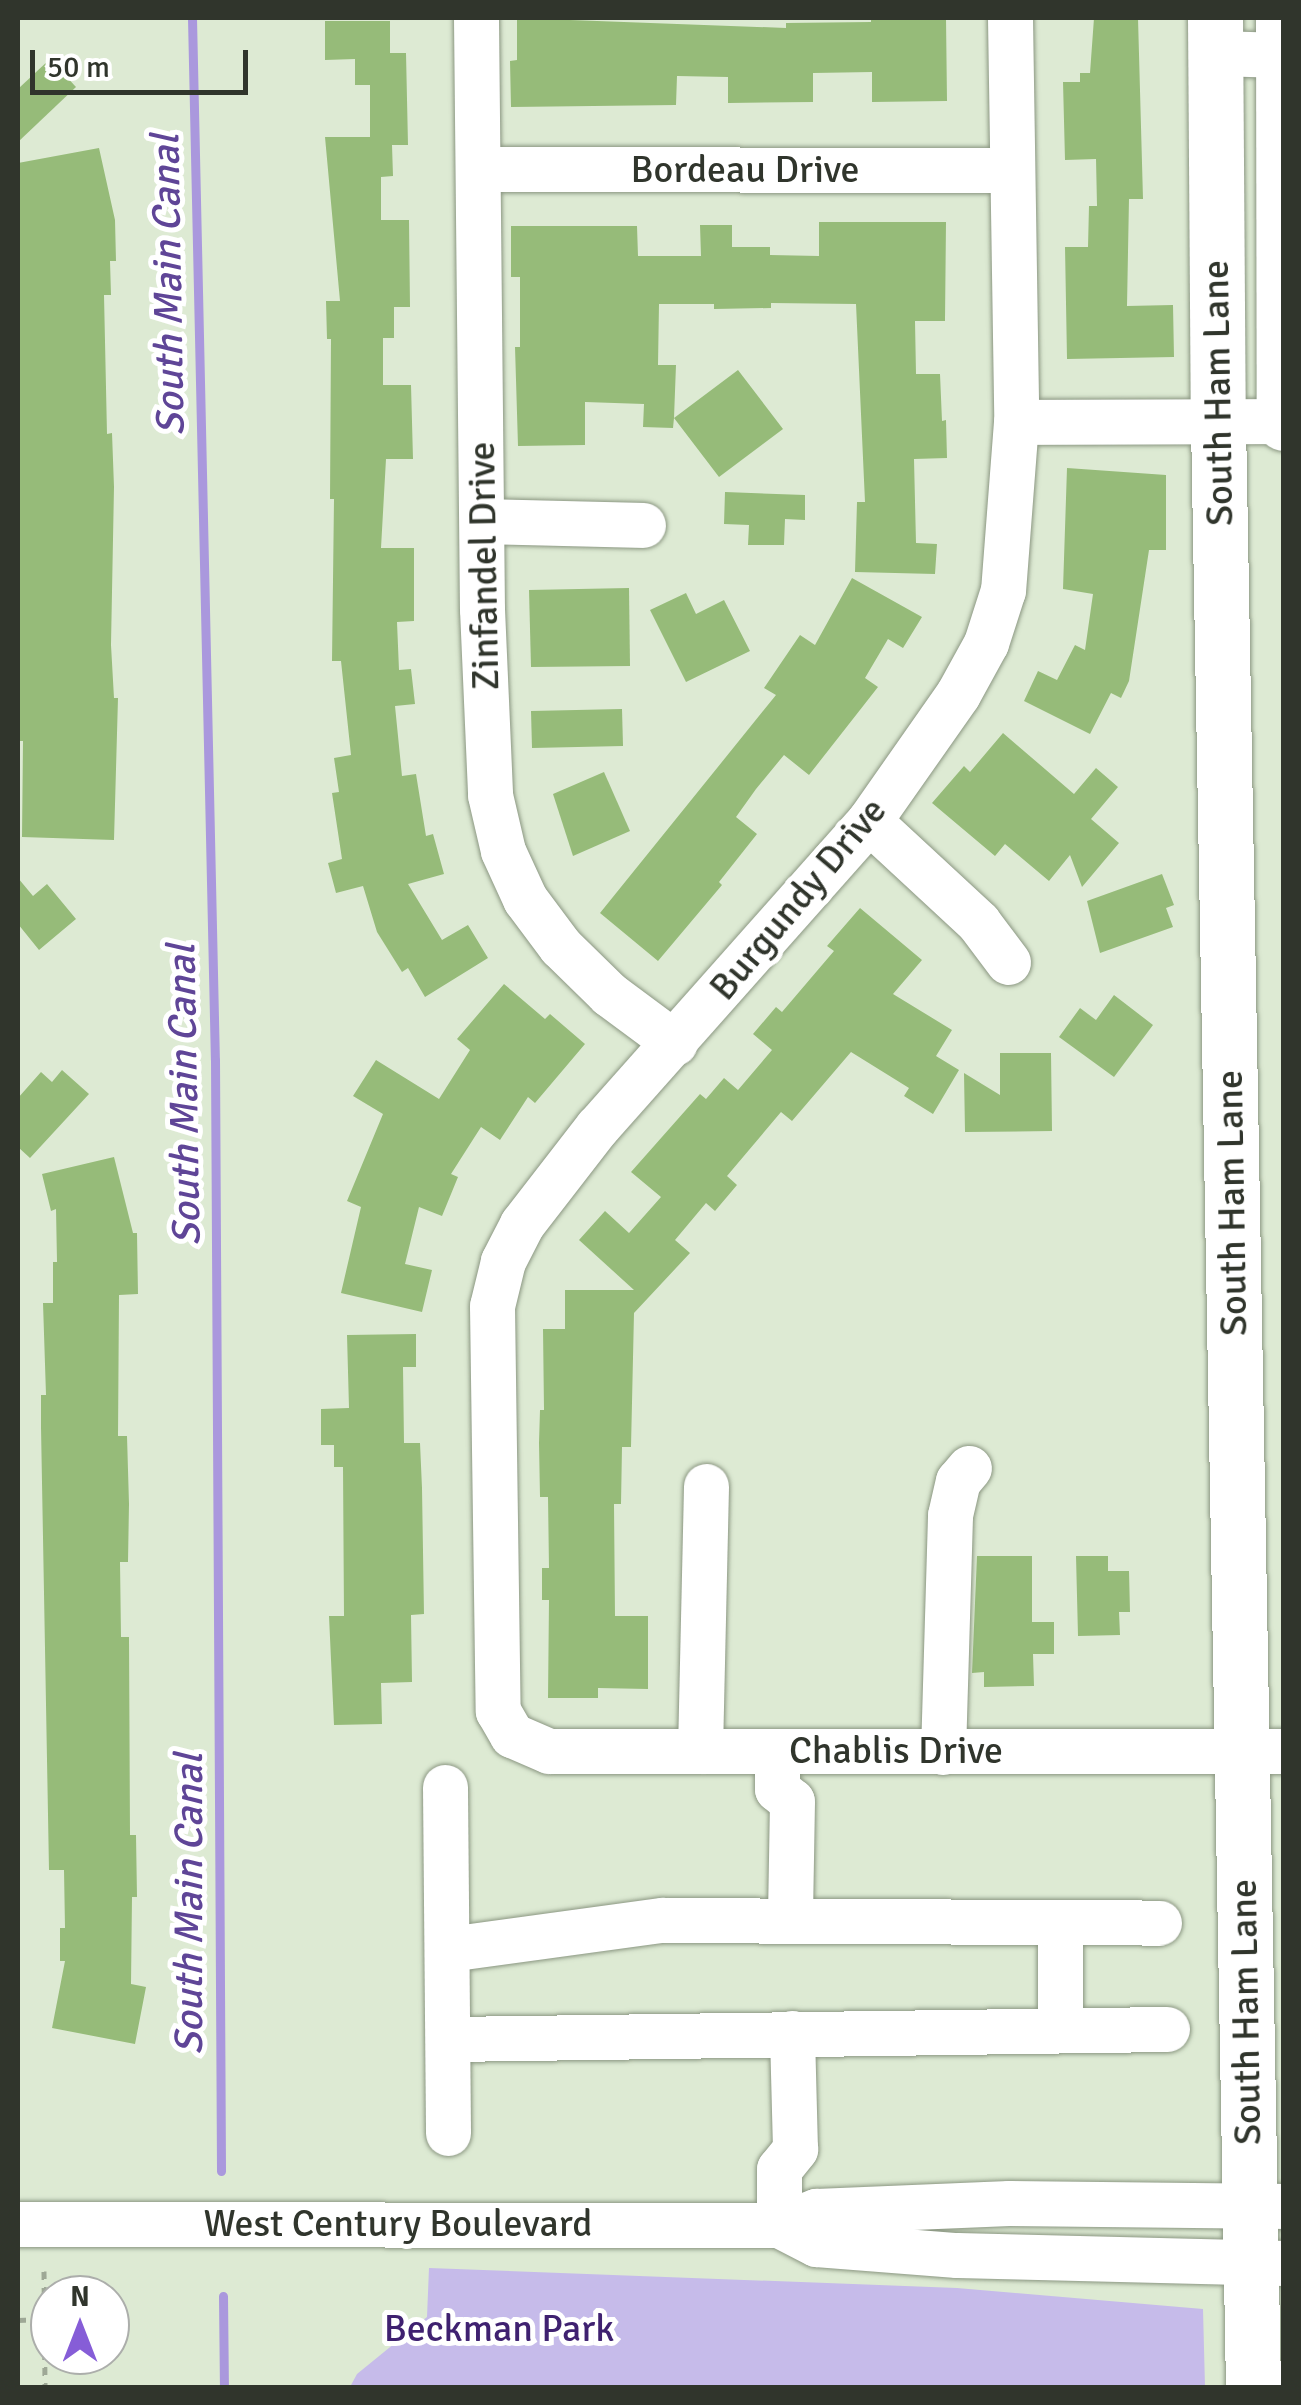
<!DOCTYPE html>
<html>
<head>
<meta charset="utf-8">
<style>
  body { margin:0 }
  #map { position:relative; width:1301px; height:2405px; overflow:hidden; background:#ddead3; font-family:Signika,sans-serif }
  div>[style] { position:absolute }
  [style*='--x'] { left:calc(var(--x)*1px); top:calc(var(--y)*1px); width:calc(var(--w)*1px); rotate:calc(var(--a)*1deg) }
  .green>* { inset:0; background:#c6bbea }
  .stream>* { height:9px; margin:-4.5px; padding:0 4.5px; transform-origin:4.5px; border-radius:4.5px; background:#aa98dd }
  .building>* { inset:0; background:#96bb79 }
  .path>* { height:5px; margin-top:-2.5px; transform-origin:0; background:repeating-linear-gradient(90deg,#9ea896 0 8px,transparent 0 16px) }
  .roads { filter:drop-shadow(0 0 2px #8b9782) drop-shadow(0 0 2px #8b9782) }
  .minor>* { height:45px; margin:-22.5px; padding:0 22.5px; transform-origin:22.5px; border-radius:22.5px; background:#fff }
  .major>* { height:55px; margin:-27.5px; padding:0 27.5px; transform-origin:27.5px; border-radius:27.5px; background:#fff }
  span { translate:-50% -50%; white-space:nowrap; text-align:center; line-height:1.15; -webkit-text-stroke:10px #fff; paint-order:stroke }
  .street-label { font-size:38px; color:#30352c }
  .park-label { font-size:38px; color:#3f2170 }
  .water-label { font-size:40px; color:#5f4597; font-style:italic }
  .frame { position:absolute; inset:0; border:20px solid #30352c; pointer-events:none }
  .north { position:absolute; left:30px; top:2275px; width:100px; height:100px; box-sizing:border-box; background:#fff; border:2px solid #acaeab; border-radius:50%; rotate:0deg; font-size:28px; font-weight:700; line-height:40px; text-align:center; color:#30352c }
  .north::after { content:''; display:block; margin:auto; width:35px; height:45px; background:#865dd7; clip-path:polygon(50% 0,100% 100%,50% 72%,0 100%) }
  .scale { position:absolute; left:30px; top:50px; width:218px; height:45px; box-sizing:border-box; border:5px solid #30352c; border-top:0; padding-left:12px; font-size:30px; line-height:35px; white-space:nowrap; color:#30352c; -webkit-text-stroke:8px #fff; paint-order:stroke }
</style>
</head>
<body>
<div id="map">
  <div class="green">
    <i style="clip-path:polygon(429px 2268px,957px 2288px,1203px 2309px,1205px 2387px,350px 2387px,357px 2374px,427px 2317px)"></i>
  </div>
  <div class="stream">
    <i style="--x:192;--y:18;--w:1042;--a:88.74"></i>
    <i style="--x:215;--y:1060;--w:1111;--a:89.69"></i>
    <i style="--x:223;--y:2296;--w:92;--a:89.4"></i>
  </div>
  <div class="building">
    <i style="clip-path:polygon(517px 18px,786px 28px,786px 23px,871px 22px,871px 18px,946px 18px,947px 101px,872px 102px,872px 72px,813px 73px,813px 102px,728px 103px,728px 77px,677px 76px,676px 105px,511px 107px,510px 61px,517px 60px)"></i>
    <i style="clip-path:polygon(1094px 18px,1138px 18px,1143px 199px,1129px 199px,1127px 306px,1173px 305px,1174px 357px,1067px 359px,1065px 247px,1088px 247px,1089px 206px,1097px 206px,1096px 159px,1065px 160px,1063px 82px,1080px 82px,1080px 73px,1090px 73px)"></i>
    <i style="clip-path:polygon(325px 21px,390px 21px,390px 53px,406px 53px,408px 145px,392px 145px,393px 176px,381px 177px,381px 220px,409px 220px,410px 307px,394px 307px,394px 338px,383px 338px,383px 385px,411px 385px,413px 459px,386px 459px,381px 548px,414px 548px,414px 621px,397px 622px,399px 670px,411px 669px,415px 704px,395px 706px,402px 776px,416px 774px,426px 836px,433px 834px,444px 874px,408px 884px,442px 940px,468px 925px,488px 958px,425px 997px,408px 968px,402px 972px,377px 932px,363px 886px,336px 893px,328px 863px,342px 859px,332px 793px,339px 792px,334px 758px,351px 755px,341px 661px,332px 661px,334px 499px,330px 499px,331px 339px,327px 339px,326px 301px,340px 301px,325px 137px,370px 137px,370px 85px,355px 85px,355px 59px,325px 60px)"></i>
    <i style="clip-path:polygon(50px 59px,76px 87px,18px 142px,18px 89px)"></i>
    <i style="clip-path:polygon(99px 148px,115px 220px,116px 261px,110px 261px,111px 295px,104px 295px,107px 434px,112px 433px,114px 487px,111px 645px,114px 698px,118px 698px,114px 840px,22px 837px,23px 741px,18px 741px,18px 163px)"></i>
    <i style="clip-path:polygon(819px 222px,946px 222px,945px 321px,915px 321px,916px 374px,940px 374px,942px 421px,946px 420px,947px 458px,914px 459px,916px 543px,937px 544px,935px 574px,855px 572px,857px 502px,865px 502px,856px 304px,771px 303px,771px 308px,714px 309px,714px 304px,659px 304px,658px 365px,676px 365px,674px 418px,738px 370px,783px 429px,719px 477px,674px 418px,673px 428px,643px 427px,644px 404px,585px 402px,585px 445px,518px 446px,515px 347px,520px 347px,520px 277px,511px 277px,511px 226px,637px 226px,638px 256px,701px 256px,700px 225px,732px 225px,732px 247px,770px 247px,770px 255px,819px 256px)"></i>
    <i style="clip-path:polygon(1067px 468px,1166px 475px,1166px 550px,1149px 550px,1129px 681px,1121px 698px,1111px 693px,1090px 734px,1024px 701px,1038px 671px,1057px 680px,1075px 645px,1085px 650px,1093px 594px,1063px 589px)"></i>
    <i style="clip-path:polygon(725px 492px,805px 495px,805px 520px,785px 519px,784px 545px,748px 545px,749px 525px,724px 524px)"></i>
    <i style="clip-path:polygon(852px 578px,922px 617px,903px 648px,888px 639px,865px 678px,878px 687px,809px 775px,784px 755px,756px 789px,736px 817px,757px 834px,719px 882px,722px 885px,658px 961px,600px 913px,776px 695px,764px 688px,800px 635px,815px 645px)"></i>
    <i style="clip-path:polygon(629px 588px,630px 666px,531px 667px,529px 590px)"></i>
    <i style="clip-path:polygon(686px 593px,696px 614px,724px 600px,750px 651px,686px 682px,650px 610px)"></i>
    <i style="clip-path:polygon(622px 709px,623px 746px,532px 748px,531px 711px)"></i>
    <i style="clip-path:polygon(1003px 733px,1074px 794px,1096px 768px,1118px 787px,1091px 819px,1119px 843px,1082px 887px,1070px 855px,1049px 881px,1005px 844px,995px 856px,932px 803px,964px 766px,970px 772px)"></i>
    <i style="clip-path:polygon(604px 772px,630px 831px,573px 856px,553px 794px)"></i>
    <i style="clip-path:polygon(1162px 874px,1174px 905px,1166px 908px,1173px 927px,1100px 953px,1087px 901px)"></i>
    <i style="clip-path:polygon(18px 878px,33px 896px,47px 884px,76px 919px,39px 950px,18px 924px)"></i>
    <i style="clip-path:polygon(860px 908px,922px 960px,893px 994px,952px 1030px,936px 1056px,959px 1070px,933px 1114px,904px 1096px,909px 1088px,851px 1052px,792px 1121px,781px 1112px,727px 1176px,737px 1185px,715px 1211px,706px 1203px,675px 1240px,690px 1253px,634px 1313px,631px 1447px,622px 1447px,621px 1504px,614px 1504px,615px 1616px,648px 1616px,648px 1689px,598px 1688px,598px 1698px,548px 1698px,549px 1600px,542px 1600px,542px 1568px,549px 1568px,548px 1497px,540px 1497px,539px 1443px,540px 1410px,544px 1410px,543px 1329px,565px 1329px,565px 1290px,634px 1290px,579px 1240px,605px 1211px,629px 1233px,661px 1197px,631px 1172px,700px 1094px,706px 1099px,724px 1078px,738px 1090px,772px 1050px,753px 1034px,776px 1007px,782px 1012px,834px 951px,827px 946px)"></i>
    <i style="clip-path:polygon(504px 984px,545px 1019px,550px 1014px,585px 1044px,535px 1103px,528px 1097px,500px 1140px,481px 1127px,451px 1174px,458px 1177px,442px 1216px,419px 1207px,405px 1264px,432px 1270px,422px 1312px,341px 1293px,361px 1207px,347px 1201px,383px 1114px,353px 1096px,376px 1060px,439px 1099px,470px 1050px,457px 1039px)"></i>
    <i style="clip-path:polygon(1114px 995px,1153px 1025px,1114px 1077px,1059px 1037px,1080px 1008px,1096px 1020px)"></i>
    <i style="clip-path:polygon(1000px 1053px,1051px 1053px,1052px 1131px,965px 1132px,964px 1073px,1000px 1095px)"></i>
    <i style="clip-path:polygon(62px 1070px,89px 1094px,30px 1158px,18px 1147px,18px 1098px,41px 1072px,52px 1082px)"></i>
    <i style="clip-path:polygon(114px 1157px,133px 1233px,137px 1233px,138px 1294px,119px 1295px,118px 1436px,127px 1436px,129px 1504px,128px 1562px,120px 1562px,121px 1637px,129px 1637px,130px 1835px,136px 1835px,137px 1897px,132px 1897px,131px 1984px,146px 1987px,135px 2044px,52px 2028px,65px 1961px,60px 1961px,60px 1928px,65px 1928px,64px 1870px,49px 1870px,41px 1427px,41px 1395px,46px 1395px,43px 1303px,53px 1303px,53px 1262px,57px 1262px,56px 1209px,51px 1211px,42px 1174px)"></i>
    <i style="clip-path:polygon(416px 1334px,416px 1367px,403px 1367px,404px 1443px,420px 1443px,422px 1488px,424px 1614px,411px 1615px,412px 1682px,381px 1683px,382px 1724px,334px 1725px,329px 1616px,344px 1616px,343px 1467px,334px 1467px,334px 1445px,321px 1445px,321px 1409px,349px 1408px,347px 1335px)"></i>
    <i style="clip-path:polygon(977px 1556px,1032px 1556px,1032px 1622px,1054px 1622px,1054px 1654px,1033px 1654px,1034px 1686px,984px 1687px,984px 1672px,972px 1673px)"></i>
    <i style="clip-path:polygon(1076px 1556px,1108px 1556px,1108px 1571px,1129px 1571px,1130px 1612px,1119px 1612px,1120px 1635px,1078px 1636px)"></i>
  </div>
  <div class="path">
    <i style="--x:44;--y:2271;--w:117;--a:89.5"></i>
    <i style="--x:18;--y:2320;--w:26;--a:-2"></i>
  </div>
  <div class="roads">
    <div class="minor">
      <i style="--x:476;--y:18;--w:591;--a:89.42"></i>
      <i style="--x:482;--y:609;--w:186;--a:87.5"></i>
      <i style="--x:490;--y:795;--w:57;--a:76.9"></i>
      <i style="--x:503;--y:851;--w:53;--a:65.4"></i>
      <i style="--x:525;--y:899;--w:59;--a:53.3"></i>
      <i style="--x:560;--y:946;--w:69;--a:44.4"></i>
      <i style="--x:609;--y:994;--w:82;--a:36.6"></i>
      <i style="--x:1010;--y:18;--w:404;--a:89.1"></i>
      <i style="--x:1016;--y:422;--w:169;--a:94.4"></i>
      <i style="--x:1003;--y:590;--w:56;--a:107.8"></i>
      <i style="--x:986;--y:643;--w:58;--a:118.8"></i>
      <i style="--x:958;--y:694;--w:155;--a:125"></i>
      <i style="--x:869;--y:821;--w:409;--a:131.6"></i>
      <i style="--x:597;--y:1127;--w:123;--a:127.7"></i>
      <i style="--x:522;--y:1224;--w:42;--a:117.2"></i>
      <i style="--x:503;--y:1261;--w:46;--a:103.7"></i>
      <i style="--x:492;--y:1306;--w:405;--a:89.2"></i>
      <i style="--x:498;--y:1711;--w:28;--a:60"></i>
      <i style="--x:512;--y:1735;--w:40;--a:23.4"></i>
      <i style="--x:549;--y:1751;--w:735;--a:0"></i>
      <i style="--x:1215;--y:53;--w:69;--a:1.7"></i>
      <i style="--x:478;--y:169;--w:533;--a:0.11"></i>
      <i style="--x:1016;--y:422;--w:267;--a:-0.2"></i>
      <i style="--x:483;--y:521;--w:160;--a:1.4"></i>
      <i style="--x:869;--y:821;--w:149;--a:42.8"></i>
      <i style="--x:978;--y:922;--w:50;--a:53.1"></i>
      <i style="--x:700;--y:1751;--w:265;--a:-88.7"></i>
      <i style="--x:777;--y:1751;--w:38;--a:90"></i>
      <i style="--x:777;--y:1789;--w:19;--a:39"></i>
      <i style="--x:792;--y:1801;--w:120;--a:91"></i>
      <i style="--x:943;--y:1752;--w:237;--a:-88.3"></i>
      <i style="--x:950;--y:1515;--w:35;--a:-77"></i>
      <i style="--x:958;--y:1481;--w:17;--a:-50"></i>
      <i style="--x:445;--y:1787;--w:346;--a:89.5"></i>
      <i style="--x:1060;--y:1922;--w:108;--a:90"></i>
      <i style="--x:449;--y:1949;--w:215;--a:-7.8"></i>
      <i style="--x:662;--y:1920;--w:497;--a:0.3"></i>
      <i style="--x:450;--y:2039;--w:717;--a:-0.8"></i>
      <i style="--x:18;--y:2224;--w:761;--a:0.08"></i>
      <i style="--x:779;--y:2225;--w:40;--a:-21"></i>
      <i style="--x:816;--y:2211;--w:193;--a:-2.4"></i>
      <i style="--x:1009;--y:2203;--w:275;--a:0.6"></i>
      <i style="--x:779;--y:2225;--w:42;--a:27.2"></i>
      <i style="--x:816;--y:2244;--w:141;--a:4.5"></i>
      <i style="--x:957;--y:2255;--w:327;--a:1.4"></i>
      <i style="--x:779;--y:2225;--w:56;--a:-90"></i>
      <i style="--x:779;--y:2169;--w:26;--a:-51"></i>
      <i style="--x:795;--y:2149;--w:116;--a:-91.5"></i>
    </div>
    <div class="major">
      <i style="--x:1215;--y:18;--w:404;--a:89.6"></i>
      <i style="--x:1218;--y:422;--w:1966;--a:88.98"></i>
      <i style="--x:1283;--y:18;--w:405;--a:89.9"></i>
    </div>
  </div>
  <div class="street-label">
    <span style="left:745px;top:170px">Bordeau Drive</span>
    <span style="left:1218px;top:393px;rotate:-91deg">South Ham Lane</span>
    <span style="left:484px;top:566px;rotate:-91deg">Zinfandel Drive</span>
    <span style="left:798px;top:899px;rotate:-50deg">Burgundy Drive</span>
    <span style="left:1232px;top:1203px;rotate:-91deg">South Ham Lane</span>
    <span style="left:896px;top:1751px">Chablis Drive</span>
    <span style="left:1246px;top:2012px;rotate:-91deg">South Ham Lane</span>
    <span style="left:398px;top:2224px">West Century Boulevard</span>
  </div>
  <div class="park-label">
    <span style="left:499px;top:2329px">Beckman Park</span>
  </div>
  <div class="water-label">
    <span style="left:168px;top:285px;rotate:-91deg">South Main Canal</span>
    <span style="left:184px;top:1095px;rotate:-91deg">South Main Canal</span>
    <span style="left:189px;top:1904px;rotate:-90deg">South Main Canal</span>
  </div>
  <div class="frame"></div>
  <div class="north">N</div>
  <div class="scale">50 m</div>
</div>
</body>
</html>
